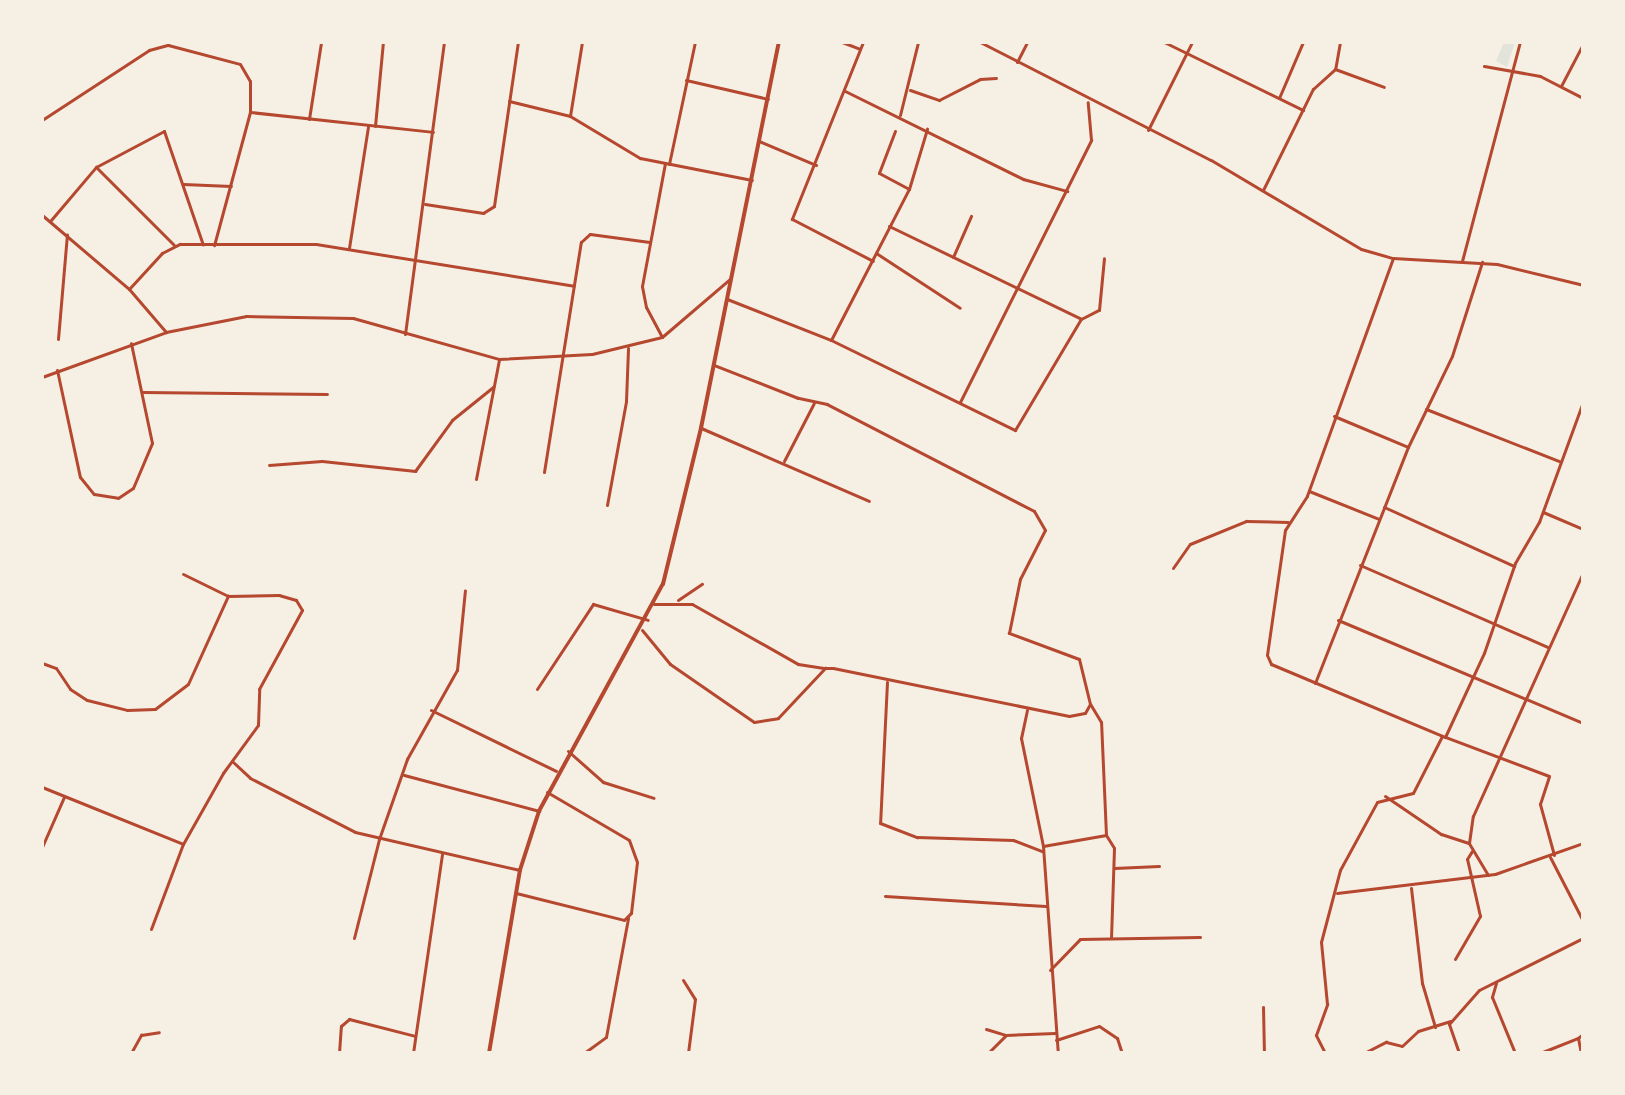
<!DOCTYPE html>
<html>
<head>
<meta charset="utf-8">
<style>
  body { margin:0 }
  #map { position:relative; width:1625px; height:1095px; overflow:hidden; background:#f6efe4; font-family:Barlow,sans-serif }
  div>[style] { position:absolute }
  [style*='--x'] { left:calc(var(--x)*1px); top:calc(var(--y)*1px); width:calc(var(--w)*1px); rotate:calc(var(--a)*1deg) }
  .green>* { inset:0; background:#e2e4dc }
  .minor>* { height:3px; margin:-1.5px; padding:0 1.5px; transform-origin:1.5px; border-radius:1.5px; background:#b5482f }
  .secondary>* { height:4px; margin:-2px; padding:0 2px; transform-origin:2px; border-radius:2px; background:#b5482f }
  span { translate:-50% -50%; white-space:nowrap; text-align:center; line-height:1.15; -webkit-text-stroke:5px #f6efe4; paint-order:stroke }
  .frame { position:absolute; inset:0; border:44px solid #f6efe4; pointer-events:none }
</style>
</head>
<body>
<div id="map">
  <div class="green">
    <i style="clip-path:polygon(1504px 42px,1515px 42px,1507px 67px,1496px 61px)"></i>
  </div>
  <div class="minor">
    <i style="--x:842;--y:42;--w:19;--a:21"></i>
    <i style="--x:863;--y:42;--w:191;--a:111.9"></i>
    <i style="--x:792;--y:219;--w:91;--a:27.4"></i>
    <i style="--x:980;--y:42;--w:259;--a:27.1"></i>
    <i style="--x:1211;--y:160;--w:174;--a:30.7"></i>
    <i style="--x:1361;--y:249;--w:33;--a:16"></i>
    <i style="--x:1393;--y:258;--w:104;--a:3.3"></i>
    <i style="--x:1497;--y:264;--w:89;--a:13.7"></i>
    <i style="--x:1164;--y:42;--w:155;--a:26.1"></i>
    <i style="--x:1340;--y:42;--w:27;--a:100"></i>
    <i style="--x:1335;--y:69;--w:52;--a:20.2"></i>
    <i style="--x:1017;--y:62;--w:22;--a:-63"></i>
    <i style="--x:1484;--y:66;--w:57;--a:10.1"></i>
    <i style="--x:1540;--y:76;--w:48;--a:27.1"></i>
    <i style="--x:686;--y:80;--w:84;--a:13"></i>
    <i style="--x:1561;--y:86;--w:47;--a:-62.4"></i>
    <i style="--x:910;--y:90;--w:31;--a:19"></i>
    <i style="--x:939;--y:100;--w:46;--a:-27.1"></i>
    <i style="--x:980;--y:79;--w:16;--a:-4"></i>
    <i style="--x:845;--y:91;--w:199;--a:26.3"></i>
    <i style="--x:1023;--y:179;--w:46;--a:15.3"></i>
    <i style="--x:1279;--y:98;--w:61;--a:-66.8"></i>
    <i style="--x:509;--y:101;--w:63;--a:13.8"></i>
    <i style="--x:570;--y:116;--w:82;--a:31"></i>
    <i style="--x:640;--y:158;--w:114;--a:11.1"></i>
    <i style="--x:250;--y:112;--w:184;--a:6.2"></i>
    <i style="--x:900;--y:115;--w:75;--a:-76.1"></i>
    <i style="--x:570;--y:116;--w:75;--a:-80.8"></i>
    <i style="--x:309;--y:119;--w:78;--a:-81.1"></i>
    <i style="--x:42;--y:120;--w:128;--a:-33.2"></i>
    <i style="--x:149;--y:50;--w:20;--a:-15"></i>
    <i style="--x:168;--y:45;--w:74;--a:14.8"></i>
    <i style="--x:240;--y:64;--w:20;--a:60"></i>
    <i style="--x:250;--y:81;--w:31;--a:90"></i>
    <i style="--x:250;--y:112;--w:138;--a:105.1"></i>
    <i style="--x:375;--y:126;--w:84;--a:-84.6"></i>
    <i style="--x:1148;--y:130;--w:98;--a:-63.4"></i>
    <i style="--x:895;--y:131;--w:45;--a:110.9"></i>
    <i style="--x:879;--y:173;--w:34;--a:28"></i>
    <i style="--x:759;--y:141;--w:62;--a:22.8"></i>
    <i style="--x:669;--y:164;--w:125;--a:-78"></i>
    <i style="--x:96;--y:167;--w:110;--a:45"></i>
    <i style="--x:183;--y:184;--w:48;--a:2.4"></i>
    <i style="--x:1263;--y:190;--w:113;--a:-63.7"></i>
    <i style="--x:1313;--y:89;--w:30;--a:-42"></i>
    <i style="--x:425;--y:204;--w:59;--a:8.8"></i>
    <i style="--x:483;--y:213;--w:13;--a:-32"></i>
    <i style="--x:494;--y:206;--w:166;--a:-81.7"></i>
    <i style="--x:42;--y:215;--w:114;--a:40.4"></i>
    <i style="--x:129;--y:289;--w:57;--a:49.3"></i>
    <i style="--x:51;--y:220;--w:70;--a:-49.7"></i>
    <i style="--x:96;--y:167;--w:77;--a:-27.9"></i>
    <i style="--x:164;--y:131;--w:120;--a:71.1"></i>
    <i style="--x:889;--y:226;--w:213;--a:25.8"></i>
    <i style="--x:1081;--y:319;--w:20;--a:-27"></i>
    <i style="--x:1099;--y:310;--w:52;--a:-84.5"></i>
    <i style="--x:349;--y:248;--w:123;--a:-81.1"></i>
    <i style="--x:876;--y:253;--w:100;--a:33.2"></i>
    <i style="--x:953;--y:257;--w:45;--a:-66.3"></i>
    <i style="--x:1393;--y:258;--w:253;--a:109.9"></i>
    <i style="--x:1307;--y:496;--w:40;--a:122.9"></i>
    <i style="--x:1285;--y:530;--w:126;--a:98.2"></i>
    <i style="--x:1267;--y:655;--w:10;--a:66"></i>
    <i style="--x:1271;--y:664;--w:189;--a:22.8"></i>
    <i style="--x:1462;--y:261;--w:227;--a:-75.2"></i>
    <i style="--x:129;--y:289;--w:49;--a:-47.5"></i>
    <i style="--x:162;--y:253;--w:20;--a:-27"></i>
    <i style="--x:180;--y:244;--w:136;--a:0"></i>
    <i style="--x:316;--y:244;--w:261;--a:9.2"></i>
    <i style="--x:727;--y:299;--w:112;--a:21.5"></i>
    <i style="--x:831;--y:340;--w:205;--a:26.1"></i>
    <i style="--x:1015;--y:430;--w:129;--a:-59.3"></i>
    <i style="--x:405;--y:334;--w:295;--a:-82.4"></i>
    <i style="--x:662;--y:337;--w:34;--a:-118"></i>
    <i style="--x:646;--y:307;--w:21;--a:-101"></i>
    <i style="--x:642;--y:286;--w:125;--a:-79.4"></i>
    <i style="--x:58;--y:339;--w:105;--a:-85.1"></i>
    <i style="--x:831;--y:340;--w:170;--a:-62.7"></i>
    <i style="--x:909;--y:189;--w:63;--a:-73.3"></i>
    <i style="--x:57;--y:370;--w:109;--a:77.9"></i>
    <i style="--x:80;--y:477;--w:22;--a:51"></i>
    <i style="--x:94;--y:494;--w:24;--a:9"></i>
    <i style="--x:118;--y:498;--w:18;--a:-34"></i>
    <i style="--x:133;--y:488;--w:49;--a:-67.1"></i>
    <i style="--x:152;--y:443;--w:102;--a:-101.9"></i>
    <i style="--x:42;--y:377;--w:132;--a:-19.9"></i>
    <i style="--x:166;--y:332;--w:82;--a:-11.3"></i>
    <i style="--x:246;--y:316;--w:107;--a:1.1"></i>
    <i style="--x:353;--y:318;--w:152;--a:15.7"></i>
    <i style="--x:499;--y:359;--w:93;--a:-3.1"></i>
    <i style="--x:592;--y:354;--w:72;--a:-13.7"></i>
    <i style="--x:662;--y:337;--w:89;--a:-40.5"></i>
    <i style="--x:143;--y:392;--w:184;--a:0.6"></i>
    <i style="--x:960;--y:402;--w:293;--a:-63.4"></i>
    <i style="--x:1091;--y:140;--w:38;--a:-95"></i>
    <i style="--x:1426;--y:409;--w:143;--a:21.4"></i>
    <i style="--x:1334;--y:416;--w:80;--a:22.7"></i>
    <i style="--x:701;--y:428;--w:183;--a:23.5"></i>
    <i style="--x:784;--y:461;--w:65;--a:-62.7"></i>
    <i style="--x:269;--y:465;--w:53;--a:-4.3"></i>
    <i style="--x:322;--y:461;--w:94;--a:6.1"></i>
    <i style="--x:415;--y:471;--w:63;--a:-54"></i>
    <i style="--x:452;--y:420;--w:53;--a:-38.8"></i>
    <i style="--x:544;--y:472;--w:233;--a:-80.9"></i>
    <i style="--x:581;--y:242;--w:12;--a:-42"></i>
    <i style="--x:590;--y:234;--w:60;--a:7.7"></i>
    <i style="--x:476;--y:479;--w:122;--a:-79.1"></i>
    <i style="--x:1309;--y:491;--w:75;--a:21.8"></i>
    <i style="--x:607;--y:505;--w:106;--a:-79.6"></i>
    <i style="--x:626;--y:401;--w:53;--a:-87.8"></i>
    <i style="--x:1384;--y:507;--w:143;--a:24.4"></i>
    <i style="--x:1543;--y:512;--w:43;--a:23"></i>
    <i style="--x:1360;--y:565;--w:205;--a:23.6"></i>
    <i style="--x:1173;--y:568;--w:29;--a:-55"></i>
    <i style="--x:1190;--y:544;--w:61;--a:-22.3"></i>
    <i style="--x:1246;--y:521;--w:42;--a:1.4"></i>
    <i style="--x:678;--y:600;--w:29;--a:-34"></i>
    <i style="--x:654;--y:604;--w:38;--a:0"></i>
    <i style="--x:692;--y:604;--w:122;--a:29.5"></i>
    <i style="--x:798;--y:664;--w:26;--a:9"></i>
    <i style="--x:1338;--y:620;--w:266;--a:22.8"></i>
    <i style="--x:642;--y:630;--w:44;--a:50.5"></i>
    <i style="--x:670;--y:664;--w:102;--a:34.6"></i>
    <i style="--x:754;--y:722;--w:24;--a:-9"></i>
    <i style="--x:778;--y:718;--w:69;--a:-46.8"></i>
    <i style="--x:825;--y:668;--w:8;--a:0"></i>
    <i style="--x:833;--y:668;--w:241;--a:11.5"></i>
    <i style="--x:1069;--y:716;--w:16;--a:-11"></i>
    <i style="--x:1085;--y:713;--w:10;--a:-61"></i>
    <i style="--x:1090;--y:704;--w:46;--a:-103.7"></i>
    <i style="--x:1079;--y:659;--w:75;--a:-159.6"></i>
    <i style="--x:1009;--y:633;--w:55;--a:-78.5"></i>
    <i style="--x:1020;--y:579;--w:55;--a:-63"></i>
    <i style="--x:1045;--y:530;--w:22;--a:-120"></i>
    <i style="--x:1034;--y:511;--w:233;--a:-152.7"></i>
    <i style="--x:827;--y:404;--w:30;--a:-168"></i>
    <i style="--x:798;--y:398;--w:90;--a:-158.6"></i>
    <i style="--x:42;--y:663;--w:15;--a:20"></i>
    <i style="--x:56;--y:668;--w:25;--a:56"></i>
    <i style="--x:70;--y:689;--w:20;--a:33"></i>
    <i style="--x:87;--y:700;--w:41;--a:14"></i>
    <i style="--x:127;--y:710;--w:28;--a:-2"></i>
    <i style="--x:155;--y:709;--w:41;--a:-37.1"></i>
    <i style="--x:188;--y:684;--w:97;--a:-65.6"></i>
    <i style="--x:887;--y:682;--w:141;--a:92.8"></i>
    <i style="--x:880;--y:823;--w:40;--a:21"></i>
    <i style="--x:917;--y:837;--w:96;--a:1.8"></i>
    <i style="--x:1013;--y:840;--w:31;--a:21"></i>
    <i style="--x:1315;--y:683;--w:254;--a:-68.5"></i>
    <i style="--x:1408;--y:447;--w:101;--a:-64.2"></i>
    <i style="--x:1452;--y:356;--w:99;--a:-72.3"></i>
    <i style="--x:537;--y:689;--w:102;--a:-56.6"></i>
    <i style="--x:593;--y:604;--w:57;--a:16.2"></i>
    <i style="--x:431;--y:710;--w:139;--a:26"></i>
    <i style="--x:1027;--y:710;--w:29;--a:102"></i>
    <i style="--x:1021;--y:738;--w:110;--a:78.5"></i>
    <i style="--x:1043;--y:846;--w:208;--a:85.9"></i>
    <i style="--x:568;--y:751;--w:47;--a:41.5"></i>
    <i style="--x:603;--y:782;--w:53;--a:17.4"></i>
    <i style="--x:233;--y:762;--w:23;--a:43"></i>
    <i style="--x:250;--y:778;--w:118;--a:27.2"></i>
    <i style="--x:355;--y:832;--w:169;--a:13"></i>
    <i style="--x:404;--y:775;--w:140;--a:14.9"></i>
    <i style="--x:42;--y:787;--w:152;--a:22"></i>
    <i style="--x:183;--y:844;--w:81;--a:-60.6"></i>
    <i style="--x:223;--y:773;--w:59;--a:-53.9"></i>
    <i style="--x:258;--y:725;--w:36;--a:-88"></i>
    <i style="--x:259;--y:689;--w:90;--a:-61.4"></i>
    <i style="--x:302;--y:610;--w:12;--a:-121"></i>
    <i style="--x:296;--y:600;--w:18;--a:-164"></i>
    <i style="--x:279;--y:595;--w:51;--a:178.9"></i>
    <i style="--x:228;--y:596;--w:50;--a:-153.9"></i>
    <i style="--x:1385;--y:796;--w:68;--a:34.2"></i>
    <i style="--x:1441;--y:834;--w:29;--a:18"></i>
    <i style="--x:1106;--y:835;--w:15;--a:58"></i>
    <i style="--x:1114;--y:848;--w:89;--a:91.9"></i>
    <i style="--x:1043;--y:846;--w:64;--a:-9.9"></i>
    <i style="--x:1106;--y:835;--w:113;--a:-92.5"></i>
    <i style="--x:1101;--y:722;--w:21;--a:-121"></i>
    <i style="--x:42;--y:847;--w:55;--a:-66.3"></i>
    <i style="--x:1554;--y:855;--w:53;--a:-105.4"></i>
    <i style="--x:1540;--y:804;--w:29;--a:-72"></i>
    <i style="--x:1549;--y:776;--w:111;--a:-159.4"></i>
    <i style="--x:1445;--y:737;--w:93;--a:-65.1"></i>
    <i style="--x:1484;--y:653;--w:95;--a:-71"></i>
    <i style="--x:1515;--y:563;--w:48;--a:-59.7"></i>
    <i style="--x:1539;--y:522;--w:128;--a:-69.9"></i>
    <i style="--x:1550;--y:857;--w:72;--a:62.7"></i>
    <i style="--x:1114;--y:868;--w:45;--a:-2.5"></i>
    <i style="--x:1488;--y:875;--w:37;--a:-121"></i>
    <i style="--x:1469;--y:843;--w:27;--a:-82"></i>
    <i style="--x:1473;--y:816;--w:268;--a:-65.7"></i>
    <i style="--x:1411;--y:888;--w:96;--a:83.4"></i>
    <i style="--x:1422;--y:983;--w:46;--a:73.5"></i>
    <i style="--x:516;--y:893;--w:111;--a:14"></i>
    <i style="--x:624;--y:920;--w:10;--a:-45"></i>
    <i style="--x:631;--y:913;--w:51;--a:-83.3"></i>
    <i style="--x:637;--y:862;--w:23;--a:-110"></i>
    <i style="--x:629;--y:840;--w:95;--a:-149.7"></i>
    <i style="--x:1337;--y:893;--w:159;--a:-6.9"></i>
    <i style="--x:1495;--y:874;--w:93;--a:-19.4"></i>
    <i style="--x:885;--y:896;--w:161;--a:3.6"></i>
    <i style="--x:151;--y:929;--w:91;--a:-69.4"></i>
    <i style="--x:354;--y:938;--w:102;--a:-75.8"></i>
    <i style="--x:379;--y:839;--w:85;--a:-70.7"></i>
    <i style="--x:407;--y:759;--w:102;--a:-60.7"></i>
    <i style="--x:457;--y:670;--w:80;--a:-84.3"></i>
    <i style="--x:1455;--y:959;--w:50;--a:-59.8"></i>
    <i style="--x:1480;--y:916;--w:58;--a:-102.8"></i>
    <i style="--x:1467;--y:859;--w:9;--a:-58"></i>
    <i style="--x:1050;--y:970;--w:43;--a:-45.9"></i>
    <i style="--x:1080;--y:939;--w:120;--a:-1"></i>
    <i style="--x:683;--y:980;--w:22;--a:58"></i>
    <i style="--x:695;--y:999;--w:54;--a:97.4"></i>
    <i style="--x:1496;--y:983;--w:15;--a:106"></i>
    <i style="--x:1492;--y:997;--w:61;--a:67.7"></i>
    <i style="--x:1263;--y:1007;--w:46;--a:88.8"></i>
    <i style="--x:986;--y:1029;--w:21;--a:17"></i>
    <i style="--x:1006;--y:1035;--w:49;--a:-2.3"></i>
    <i style="--x:1578;--y:1038;--w:6;--a:-39"></i>
    <i style="--x:1056;--y:1040;--w:45;--a:-18"></i>
    <i style="--x:1099;--y:1026;--w:22;--a:34"></i>
    <i style="--x:1117;--y:1038;--w:16;--a:72"></i>
    <i style="--x:131;--y:1053;--w:21;--a:-61"></i>
    <i style="--x:141;--y:1035;--w:18;--a:-9"></i>
    <i style="--x:339;--y:1053;--w:27;--a:-86"></i>
    <i style="--x:341;--y:1026;--w:11;--a:-41"></i>
    <i style="--x:349;--y:1019;--w:68;--a:14.4"></i>
    <i style="--x:413;--y:1053;--w:201;--a:-81.7"></i>
    <i style="--x:584;--y:1053;--w:27;--a:-36"></i>
    <i style="--x:606;--y:1037;--w:121;--a:-79.5"></i>
    <i style="--x:988;--y:1053;--w:25;--a:-45"></i>
    <i style="--x:1325;--y:1053;--w:20;--a:-117"></i>
    <i style="--x:1316;--y:1035;--w:33;--a:-70"></i>
    <i style="--x:1327;--y:1004;--w:62;--a:-95.5"></i>
    <i style="--x:1321;--y:942;--w:74;--a:-75.2"></i>
    <i style="--x:1340;--y:870;--w:77;--a:-61.4"></i>
    <i style="--x:1377;--y:802;--w:37;--a:-14"></i>
    <i style="--x:1413;--y:793;--w:64;--a:-63"></i>
    <i style="--x:1364;--y:1053;--w:25;--a:-27"></i>
    <i style="--x:1386;--y:1042;--w:16;--a:14"></i>
    <i style="--x:1402;--y:1046;--w:22;--a:-43"></i>
    <i style="--x:1418;--y:1031;--w:34;--a:-17"></i>
    <i style="--x:1459;--y:1053;--w:31;--a:-109"></i>
    <i style="--x:1449;--y:1024;--w:45;--a:-48.6"></i>
    <i style="--x:1479;--y:990;--w:116;--a:-26.6"></i>
    <i style="--x:1540;--y:1053;--w:41;--a:-21.5"></i>
    <i style="--x:1578;--y:1038;--w:15;--a:79"></i>
  </div>
  <div class="secondary">
    <i style="--x:489;--y:1053;--w:186;--a:-80.4"></i>
    <i style="--x:520;--y:870;--w:62;--a:-72.1"></i>
    <i style="--x:539;--y:811;--w:259;--a:-61.4"></i>
    <i style="--x:663;--y:584;--w:161;--a:-76.3"></i>
    <i style="--x:701;--y:428;--w:394;--a:-78.6"></i>
  </div>
  <div class="frame"></div>
</div>
</body>
</html>
